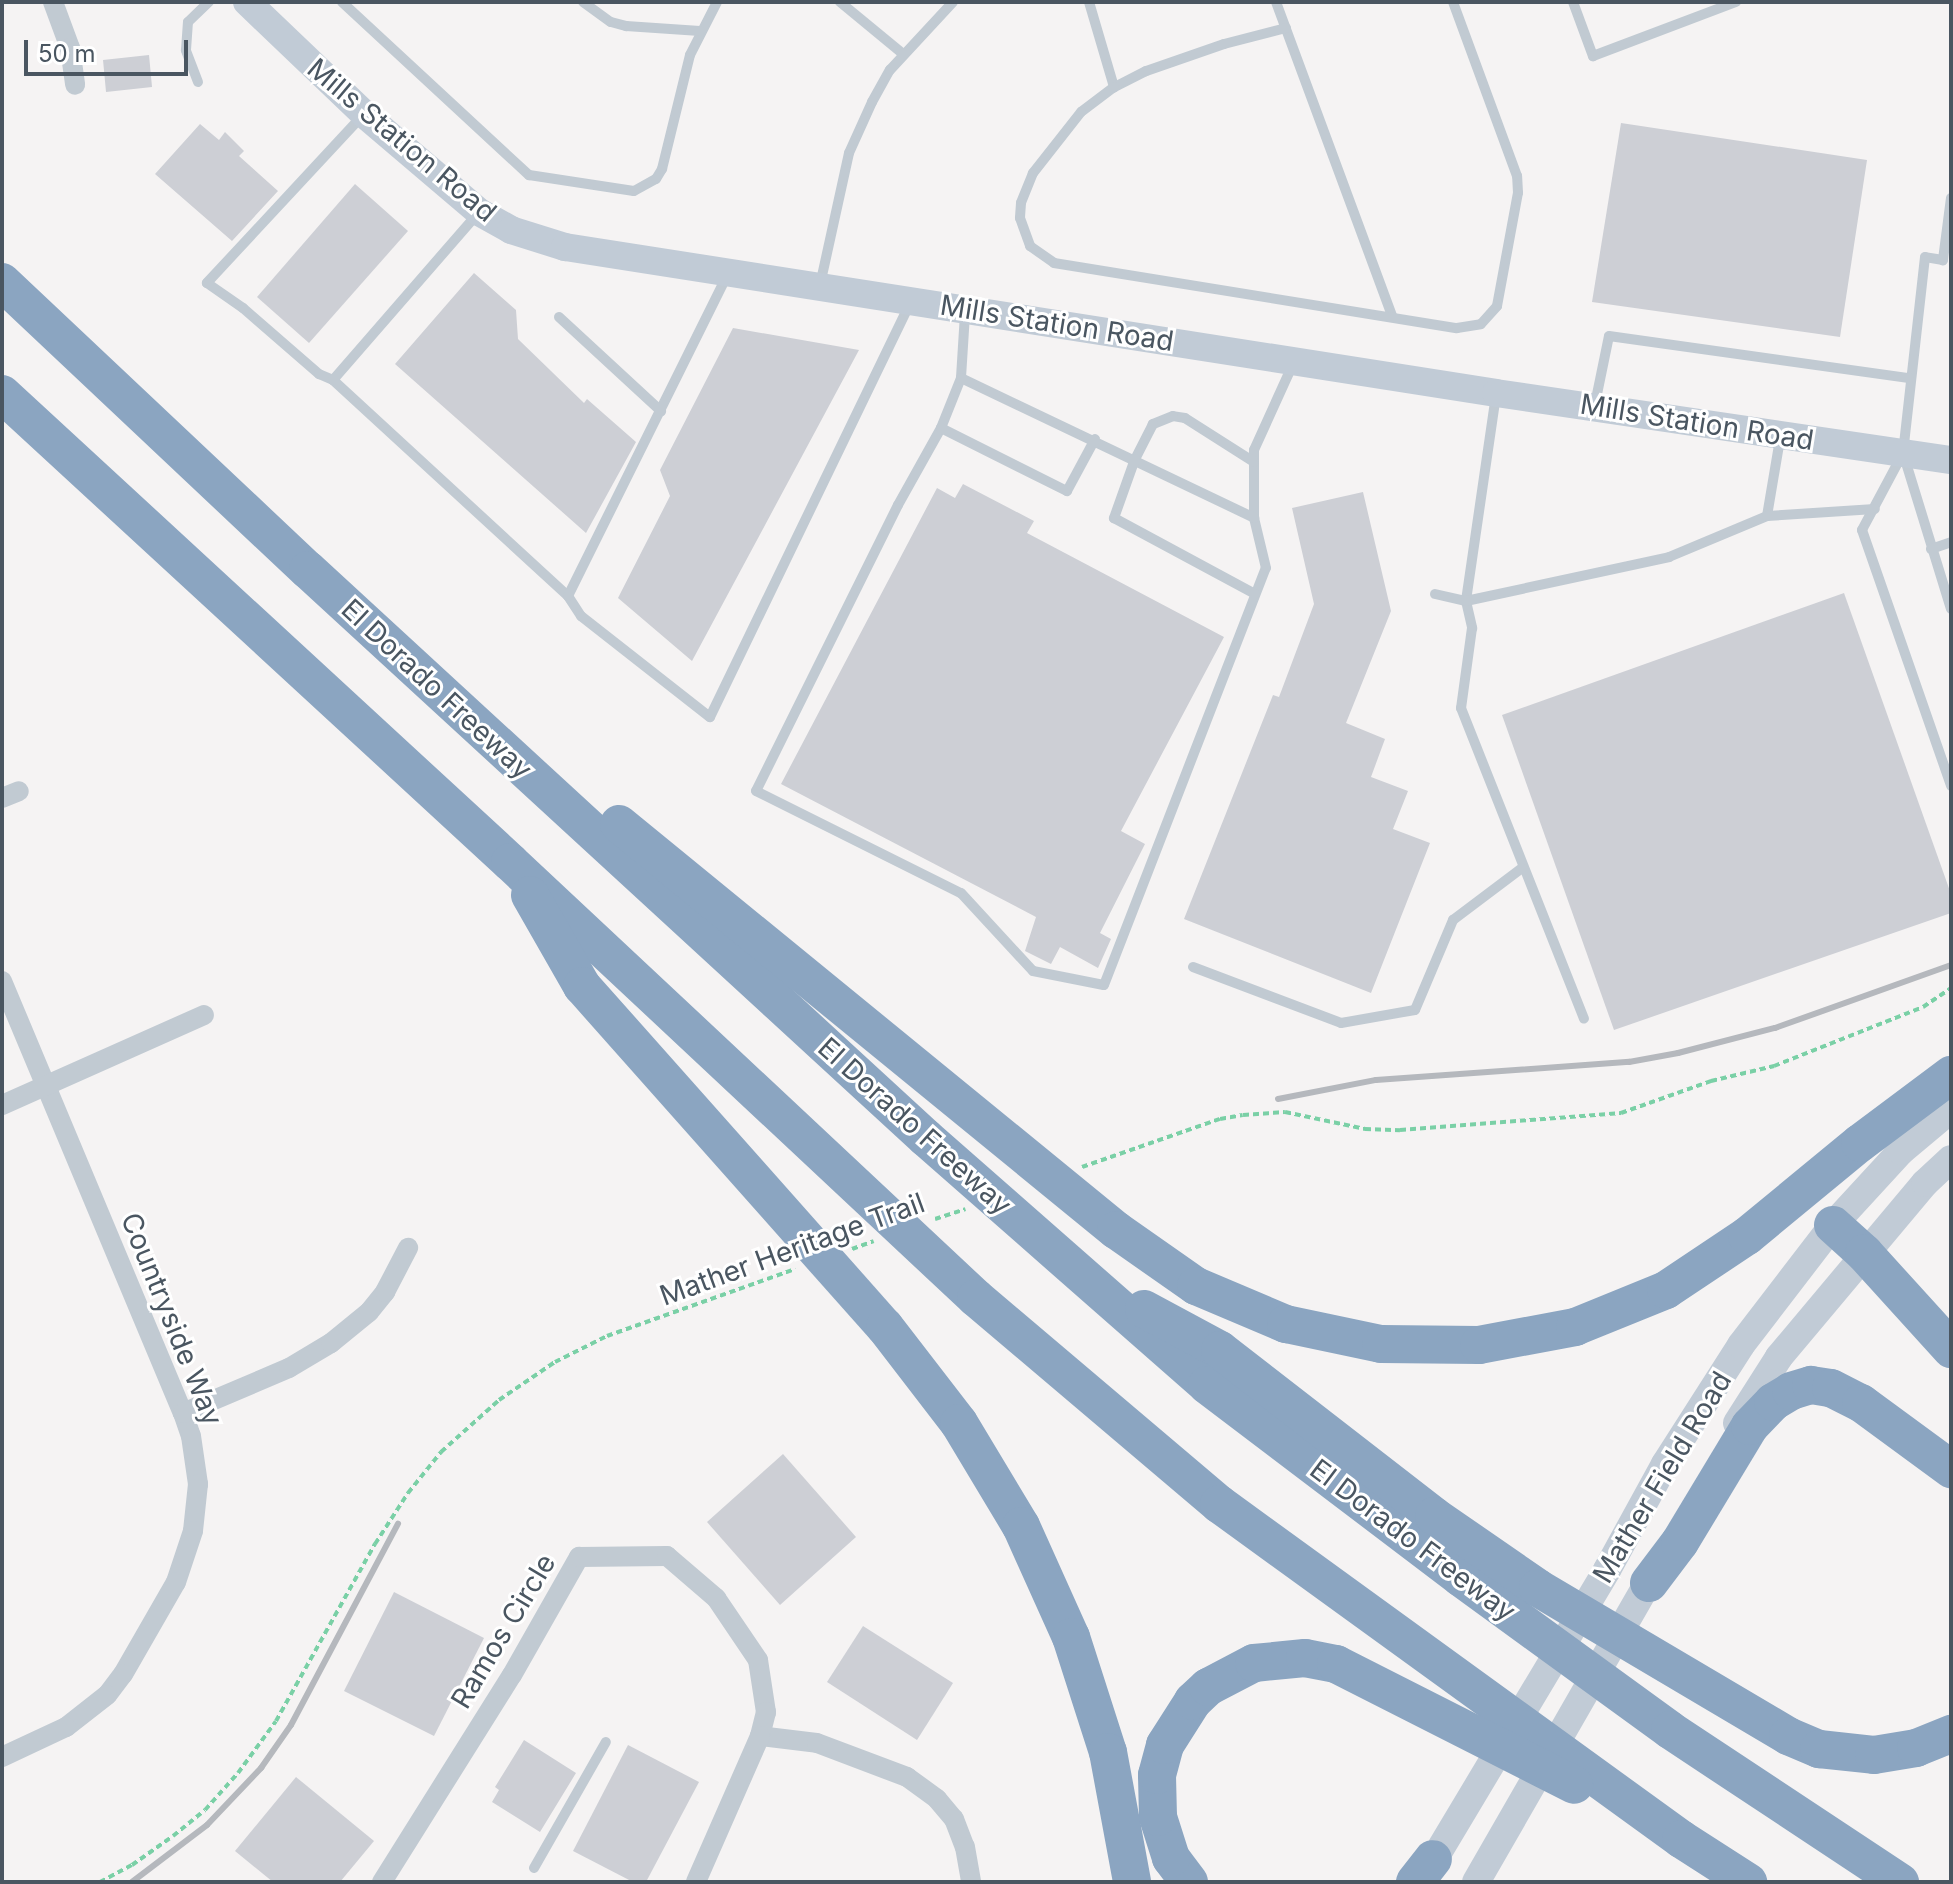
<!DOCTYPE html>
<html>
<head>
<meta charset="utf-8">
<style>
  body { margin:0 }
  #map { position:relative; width:1953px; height:1884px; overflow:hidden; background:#f5f3f3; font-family:Inter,sans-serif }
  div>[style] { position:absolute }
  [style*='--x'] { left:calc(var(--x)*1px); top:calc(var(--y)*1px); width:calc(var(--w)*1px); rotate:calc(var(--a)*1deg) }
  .building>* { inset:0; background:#cdcfd5 }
  .path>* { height:4px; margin-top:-2px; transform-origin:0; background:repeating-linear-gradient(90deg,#7ad0a6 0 6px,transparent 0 10px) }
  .lane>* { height:10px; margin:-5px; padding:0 5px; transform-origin:5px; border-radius:5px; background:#c1cad2 }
  .street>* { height:20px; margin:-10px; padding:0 10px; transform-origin:10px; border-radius:10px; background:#c1cad2 }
  .secondary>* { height:28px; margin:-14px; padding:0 14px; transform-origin:14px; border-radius:14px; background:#c1cbd6 }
  .highway>* { height:38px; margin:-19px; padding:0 19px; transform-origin:19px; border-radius:19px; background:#8ba5c1 }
  .rail>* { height:6px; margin:-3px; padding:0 3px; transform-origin:3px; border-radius:3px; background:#b5b8bd }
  span { translate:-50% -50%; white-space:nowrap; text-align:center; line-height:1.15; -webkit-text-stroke:6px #fff; paint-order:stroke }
  .street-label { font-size:28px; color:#4a5661 }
  .frame { position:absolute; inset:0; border:4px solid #4a5661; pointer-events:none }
  .scale { position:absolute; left:24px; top:40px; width:164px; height:36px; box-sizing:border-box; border:4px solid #4a5661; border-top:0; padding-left:10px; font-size:24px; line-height:28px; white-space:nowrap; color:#4a5661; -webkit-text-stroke:6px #fff; paint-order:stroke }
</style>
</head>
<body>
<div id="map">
  <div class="building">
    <i style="clip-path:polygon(149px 55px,152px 87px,106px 92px,103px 60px)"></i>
    <i style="clip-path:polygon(1621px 123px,1867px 160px,1840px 337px,1592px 302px)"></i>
    <i style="clip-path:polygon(200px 124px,219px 140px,225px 132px,244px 151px,239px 156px,278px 191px,232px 241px,155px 174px)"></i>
    <i style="clip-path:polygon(355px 184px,408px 231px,309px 343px,257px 297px)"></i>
    <i style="clip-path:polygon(474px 273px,516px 310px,518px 339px,584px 403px,587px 399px,636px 442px,586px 533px,395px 364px)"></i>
    <i style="clip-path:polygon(733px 328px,859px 350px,692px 661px,618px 598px,670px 496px,660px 470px)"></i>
    <i style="clip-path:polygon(963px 484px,1034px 521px,1027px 533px,1224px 637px,1121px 831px,1145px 844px,1100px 933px,1111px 939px,1098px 968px,1060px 947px,1051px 964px,1025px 951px,1036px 917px,781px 784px,937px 488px,955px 498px)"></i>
    <i style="clip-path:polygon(1363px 492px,1391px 611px,1346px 723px,1385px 739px,1371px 777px,1408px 791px,1393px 829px,1430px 843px,1371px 993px,1184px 919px,1273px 695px,1279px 697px,1314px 604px,1292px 508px)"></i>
    <i style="clip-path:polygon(1844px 593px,1951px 894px,1951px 913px,1614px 1030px,1502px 715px)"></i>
    <i style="clip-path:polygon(783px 1454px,856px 1537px,780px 1605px,707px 1522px)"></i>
    <i style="clip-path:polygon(394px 1592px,484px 1638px,434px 1736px,344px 1691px)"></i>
    <i style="clip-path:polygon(863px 1626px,953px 1683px,917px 1740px,827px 1682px)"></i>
    <i style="clip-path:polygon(524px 1740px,576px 1773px,540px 1832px,492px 1802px,499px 1790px,495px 1787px)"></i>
    <i style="clip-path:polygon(628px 1745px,699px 1782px,646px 1882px,633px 1882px,573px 1851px)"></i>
    <i style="clip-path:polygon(296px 1777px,374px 1841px,340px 1882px,273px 1882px,235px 1851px)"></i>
  </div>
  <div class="path">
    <i style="--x:1082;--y:1167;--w:146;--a:-19.2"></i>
    <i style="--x:1220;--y:1119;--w:23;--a:-10"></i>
    <i style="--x:1243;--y:1115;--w:42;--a:-4.1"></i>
    <i style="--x:1285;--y:1112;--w:82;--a:12"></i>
    <i style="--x:1365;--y:1129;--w:35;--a:2"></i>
    <i style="--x:1400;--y:1130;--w:222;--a:-4.4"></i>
    <i style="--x:1621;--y:1113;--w:96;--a:-19.6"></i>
    <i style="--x:1711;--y:1081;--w:65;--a:-13.4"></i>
    <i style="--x:1774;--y:1066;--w:160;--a:-21.6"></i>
    <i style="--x:1923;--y:1007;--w:34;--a:-34"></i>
    <i style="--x:935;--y:1219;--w:32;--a:-18"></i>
    <i style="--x:852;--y:1249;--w:23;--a:-20"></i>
    <i style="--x:100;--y:1882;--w:36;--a:-28"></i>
    <i style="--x:132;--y:1865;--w:50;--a:-35.3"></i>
    <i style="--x:173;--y:1836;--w:41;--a:-39.1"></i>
    <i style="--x:205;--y:1810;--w:50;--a:-48.3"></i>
    <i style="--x:238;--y:1773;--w:64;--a:-53.8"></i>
    <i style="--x:276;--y:1721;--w:203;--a:-60.8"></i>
    <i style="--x:375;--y:1544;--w:61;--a:-57.1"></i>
    <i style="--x:408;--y:1493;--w:53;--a:-51.2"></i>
    <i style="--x:441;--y:1452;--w:78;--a:-41.9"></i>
    <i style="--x:499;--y:1400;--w:68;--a:-34.2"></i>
    <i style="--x:555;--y:1362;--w:58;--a:-26.6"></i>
    <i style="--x:607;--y:1336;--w:200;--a:-19.6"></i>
  </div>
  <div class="lane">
    <i style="--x:342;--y:2;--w:255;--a:42.8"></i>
    <i style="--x:529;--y:175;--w:106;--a:8.7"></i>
    <i style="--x:634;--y:191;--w:25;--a:-29"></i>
    <i style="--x:656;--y:179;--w:12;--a:-59"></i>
    <i style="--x:662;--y:169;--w:117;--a:-76.2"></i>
    <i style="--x:690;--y:55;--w:59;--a:-63"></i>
    <i style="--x:583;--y:2;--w:34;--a:36"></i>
    <i style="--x:611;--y:22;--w:16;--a:15"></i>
    <i style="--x:626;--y:26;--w:74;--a:3.9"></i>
    <i style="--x:840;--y:2;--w:82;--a:39.5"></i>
    <i style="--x:1089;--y:2;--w:89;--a:73.6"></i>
    <i style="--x:1276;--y:2;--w:335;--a:69.7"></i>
    <i style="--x:1573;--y:2;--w:58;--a:69.7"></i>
    <i style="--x:1593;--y:56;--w:153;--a:-20.7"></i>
    <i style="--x:1286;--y:28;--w:64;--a:165.5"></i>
    <i style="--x:1224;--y:44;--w:83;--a:160.9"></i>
    <i style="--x:1146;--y:71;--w:36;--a:153"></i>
    <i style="--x:1114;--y:87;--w:41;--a:142.9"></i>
    <i style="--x:1081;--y:112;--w:78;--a:128.2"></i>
    <i style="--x:1033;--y:173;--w:32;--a:112"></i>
    <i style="--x:1021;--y:203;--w:15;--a:94"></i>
    <i style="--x:1020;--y:218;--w:30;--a:70"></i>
    <i style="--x:1030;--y:246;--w:29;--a:35"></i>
    <i style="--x:1054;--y:263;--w:408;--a:9.2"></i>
    <i style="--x:1457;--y:328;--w:24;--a:-9"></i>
    <i style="--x:1481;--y:324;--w:24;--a:-48"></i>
    <i style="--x:1497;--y:306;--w:115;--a:-79.5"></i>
    <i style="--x:1518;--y:193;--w:17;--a:-93"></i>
    <i style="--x:1517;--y:176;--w:185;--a:-110.2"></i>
    <i style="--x:198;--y:82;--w:34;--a:-111"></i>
    <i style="--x:186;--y:50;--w:28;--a:-86"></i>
    <i style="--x:188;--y:22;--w:29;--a:-44"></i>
    <i style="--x:362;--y:116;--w:228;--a:132.9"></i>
    <i style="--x:207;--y:283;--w:44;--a:34.8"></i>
    <i style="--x:243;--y:308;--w:101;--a:41"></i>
    <i style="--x:319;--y:374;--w:15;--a:23"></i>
    <i style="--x:333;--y:380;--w:319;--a:42.6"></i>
    <i style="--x:568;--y:596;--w:24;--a:57"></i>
    <i style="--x:581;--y:616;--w:164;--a:38.1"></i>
    <i style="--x:710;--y:717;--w:461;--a:-64.2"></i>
    <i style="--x:1951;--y:198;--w:63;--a:97.4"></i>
    <i style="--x:1943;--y:260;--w:18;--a:-171"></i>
    <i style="--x:1925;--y:257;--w:197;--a:96.4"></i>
    <i style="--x:1903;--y:453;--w:163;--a:72.9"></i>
    <i style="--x:820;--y:285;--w:135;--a:-77.6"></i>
    <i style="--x:849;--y:153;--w:56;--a:-65.7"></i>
    <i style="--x:872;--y:102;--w:37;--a:-61"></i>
    <i style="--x:890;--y:70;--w:93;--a:-47.2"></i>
    <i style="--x:965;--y:314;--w:64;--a:93.6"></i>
    <i style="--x:961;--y:378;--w:54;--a:111.8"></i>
    <i style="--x:941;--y:428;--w:88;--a:119.2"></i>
    <i style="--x:898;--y:505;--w:319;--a:116.4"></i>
    <i style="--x:756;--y:791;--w:229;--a:26.5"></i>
    <i style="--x:961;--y:893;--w:106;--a:47.3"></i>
    <i style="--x:1033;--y:971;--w:72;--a:11.2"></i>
    <i style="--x:1104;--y:985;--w:447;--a:-68.8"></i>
    <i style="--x:1266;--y:568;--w:51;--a:-103.5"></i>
    <i style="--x:1254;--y:518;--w:68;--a:-90"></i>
    <i style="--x:1254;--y:450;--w:97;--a:-65.6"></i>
    <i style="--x:559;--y:317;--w:139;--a:42.7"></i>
    <i style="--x:961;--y:378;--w:325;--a:25.5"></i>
    <i style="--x:333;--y:380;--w:221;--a:-49"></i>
    <i style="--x:1496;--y:395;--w:208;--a:98.3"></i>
    <i style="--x:1466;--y:601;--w:28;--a:77"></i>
    <i style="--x:1472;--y:628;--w:81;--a:97.8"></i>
    <i style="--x:1461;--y:708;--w:334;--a:68.4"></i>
    <i style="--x:1595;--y:404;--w:69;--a:-78.4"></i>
    <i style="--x:1609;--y:336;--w:303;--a:8"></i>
    <i style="--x:941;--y:428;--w:141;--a:26.6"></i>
    <i style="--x:1067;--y:491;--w:59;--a:-61.7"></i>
    <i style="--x:1902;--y:455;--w:85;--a:118.1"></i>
    <i style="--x:1862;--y:530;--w:271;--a:70.8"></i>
    <i style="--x:1254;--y:462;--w:82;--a:-147.5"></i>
    <i style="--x:1185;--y:418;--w:12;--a:-171"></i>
    <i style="--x:1173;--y:416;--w:22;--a:158"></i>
    <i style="--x:1153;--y:424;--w:39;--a:117"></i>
    <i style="--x:1135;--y:459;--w:63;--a:109.6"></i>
    <i style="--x:1114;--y:518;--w:160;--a:28.3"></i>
    <i style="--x:1767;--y:516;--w:78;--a:-80.4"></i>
    <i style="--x:1931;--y:549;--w:21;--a:-19"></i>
    <i style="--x:1435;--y:594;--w:32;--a:13"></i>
    <i style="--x:1466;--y:601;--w:208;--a:-12.2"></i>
    <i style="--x:1669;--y:557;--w:106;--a:-22.7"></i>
    <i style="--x:1767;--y:516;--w:108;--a:-3.7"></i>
    <i style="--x:568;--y:596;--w:358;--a:-63.6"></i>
    <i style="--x:1193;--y:967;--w:158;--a:20.7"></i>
    <i style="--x:1341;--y:1023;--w:75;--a:-10"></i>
    <i style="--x:1415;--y:1010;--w:98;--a:-67.1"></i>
    <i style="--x:1453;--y:920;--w:86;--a:-37"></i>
    <i style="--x:534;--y:1868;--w:145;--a:-60.3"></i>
  </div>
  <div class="street">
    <i style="--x:53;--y:2;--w:49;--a:69.7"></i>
    <i style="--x:70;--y:48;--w:37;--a:82"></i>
    <i style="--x:2;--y:798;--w:18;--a:-22"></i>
    <i style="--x:2;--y:981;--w:468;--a:67.3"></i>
    <i style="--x:183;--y:1413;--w:24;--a:71"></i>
    <i style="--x:191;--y:1436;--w:49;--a:81.7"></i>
    <i style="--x:198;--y:1484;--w:47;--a:96.1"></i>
    <i style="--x:193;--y:1531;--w:54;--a:108.4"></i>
    <i style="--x:176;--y:1582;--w:106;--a:119.9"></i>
    <i style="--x:123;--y:1674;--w:26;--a:127"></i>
    <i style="--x:107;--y:1695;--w:52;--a:142"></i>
    <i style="--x:66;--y:1727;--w:71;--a:154.9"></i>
    <i style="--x:2;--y:1105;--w:221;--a:-24"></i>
    <i style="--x:183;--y:1413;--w:115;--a:-23"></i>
    <i style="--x:289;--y:1368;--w:49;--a:-30.8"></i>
    <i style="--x:331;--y:1343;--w:49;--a:-39.2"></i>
    <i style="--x:369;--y:1312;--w:26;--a:-51"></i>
    <i style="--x:385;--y:1292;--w:50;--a:-62.4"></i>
    <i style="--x:760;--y:1736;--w:57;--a:7"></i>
    <i style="--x:817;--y:1743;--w:96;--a:20.7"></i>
    <i style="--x:907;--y:1777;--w:37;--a:36"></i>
    <i style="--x:937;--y:1799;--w:26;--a:50"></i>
    <i style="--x:954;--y:1819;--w:30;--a:69"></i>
    <i style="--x:965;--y:1847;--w:36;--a:80"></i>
    <i style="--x:382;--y:1882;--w:244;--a:-57.9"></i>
    <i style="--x:512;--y:1675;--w:136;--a:-60.4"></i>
    <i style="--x:579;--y:1557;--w:88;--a:-0.7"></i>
    <i style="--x:667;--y:1556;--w:65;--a:40.6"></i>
    <i style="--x:716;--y:1598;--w:75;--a:55.9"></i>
    <i style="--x:758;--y:1660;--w:53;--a:81.3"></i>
    <i style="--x:766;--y:1712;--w:25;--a:104"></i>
    <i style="--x:760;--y:1736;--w:159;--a:113.7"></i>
  </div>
  <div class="secondary">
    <i style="--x:247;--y:2;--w:162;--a:43.7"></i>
    <i style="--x:364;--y:114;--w:151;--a:40.4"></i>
    <i style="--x:479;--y:212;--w:37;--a:29"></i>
    <i style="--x:511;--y:230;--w:57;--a:17.5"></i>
    <i style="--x:565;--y:247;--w:942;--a:8.91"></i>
    <i style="--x:1496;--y:393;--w:460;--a:8.4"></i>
    <i style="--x:1737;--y:1423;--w:78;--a:-57.5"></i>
    <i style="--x:1779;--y:1357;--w:227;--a:-50"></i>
    <i style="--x:1925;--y:1183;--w:35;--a:-43"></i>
    <i style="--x:1424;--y:1876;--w:357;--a:-59.1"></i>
    <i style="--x:1607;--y:1570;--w:121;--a:-61.3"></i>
    <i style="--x:1665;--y:1464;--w:141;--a:-57.4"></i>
    <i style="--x:1741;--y:1345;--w:151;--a:-52.5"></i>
    <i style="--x:1833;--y:1225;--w:100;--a:-47.4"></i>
    <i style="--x:1901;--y:1151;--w:65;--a:-40"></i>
    <i style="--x:1476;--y:1882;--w:363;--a:-60.1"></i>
  </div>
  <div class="highway">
    <i style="--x:2;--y:282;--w:420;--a:43.3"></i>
    <i style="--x:308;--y:570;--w:839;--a:42.59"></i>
    <i style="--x:926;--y:1138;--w:374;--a:41.3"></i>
    <i style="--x:1207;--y:1385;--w:319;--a:37.2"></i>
    <i style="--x:1461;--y:1578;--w:258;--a:36"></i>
    <i style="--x:1670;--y:1730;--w:276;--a:33.5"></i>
    <i style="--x:2;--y:394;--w:691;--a:42.65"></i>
    <i style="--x:510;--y:862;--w:638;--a:43.1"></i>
    <i style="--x:976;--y:1298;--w:319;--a:40.3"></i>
    <i style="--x:1219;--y:1504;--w:571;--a:35.95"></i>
    <i style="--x:1681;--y:1839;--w:80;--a:32.7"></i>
    <i style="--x:619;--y:824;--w:642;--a:39.25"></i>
    <i style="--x:1116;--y:1230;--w:98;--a:35"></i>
    <i style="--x:1196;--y:1286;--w:98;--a:22.9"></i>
    <i style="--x:1286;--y:1324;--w:97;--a:11.9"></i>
    <i style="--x:1381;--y:1344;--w:98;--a:0.6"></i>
    <i style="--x:1479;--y:1345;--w:98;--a:-10.6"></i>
    <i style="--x:1575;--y:1327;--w:98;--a:-22.1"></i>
    <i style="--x:1666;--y:1290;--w:97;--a:-33.7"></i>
    <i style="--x:1747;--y:1236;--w:146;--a:-39.5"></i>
    <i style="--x:1860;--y:1143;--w:114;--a:-36.8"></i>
    <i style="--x:530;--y:895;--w:105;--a:60.3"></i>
    <i style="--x:582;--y:986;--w:456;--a:48.4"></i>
    <i style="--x:885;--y:1327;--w:121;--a:52.4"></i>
    <i style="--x:959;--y:1423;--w:120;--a:59"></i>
    <i style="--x:1021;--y:1526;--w:122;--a:65.8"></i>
    <i style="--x:1071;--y:1637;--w:121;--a:72.2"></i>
    <i style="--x:1108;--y:1752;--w:132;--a:79.5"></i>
    <i style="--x:1833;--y:1225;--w:42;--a:42.1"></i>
    <i style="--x:1864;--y:1253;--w:130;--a:47.8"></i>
    <i style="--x:1144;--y:1309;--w:86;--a:28.3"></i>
    <i style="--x:1220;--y:1350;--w:271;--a:37.8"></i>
    <i style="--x:1434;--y:1516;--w:126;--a:34.7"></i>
    <i style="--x:1538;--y:1588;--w:291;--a:30.6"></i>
    <i style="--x:1788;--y:1736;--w:34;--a:23"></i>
    <i style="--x:1819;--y:1749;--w:55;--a:6.2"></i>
    <i style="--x:1874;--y:1755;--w:43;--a:-9.5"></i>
    <i style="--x:1916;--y:1748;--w:38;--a:-22"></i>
    <i style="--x:1649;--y:1583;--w:51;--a:-52.9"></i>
    <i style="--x:1680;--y:1542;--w:135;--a:-58.9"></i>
    <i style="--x:1750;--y:1426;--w:33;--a:-46"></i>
    <i style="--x:1773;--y:1402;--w:21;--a:-31"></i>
    <i style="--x:1791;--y:1391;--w:21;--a:-17"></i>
    <i style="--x:1811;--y:1385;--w:20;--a:9"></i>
    <i style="--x:1831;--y:1388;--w:34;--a:27"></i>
    <i style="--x:1861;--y:1403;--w:112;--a:36.3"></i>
    <i style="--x:1189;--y:1882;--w:30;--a:-127"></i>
    <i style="--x:1171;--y:1858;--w:43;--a:-107.6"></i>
    <i style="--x:1158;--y:1817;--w:42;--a:-91.4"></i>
    <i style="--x:1157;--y:1775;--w:31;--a:-75"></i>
    <i style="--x:1165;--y:1745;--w:52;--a:-57.5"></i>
    <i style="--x:1193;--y:1701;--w:21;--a:-43"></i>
    <i style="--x:1208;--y:1687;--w:52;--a:-27.6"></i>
    <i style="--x:1254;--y:1663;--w:51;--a:-5.6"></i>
    <i style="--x:1305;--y:1658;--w:32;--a:11"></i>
    <i style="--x:1336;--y:1664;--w:267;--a:26.9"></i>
    <i style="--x:1415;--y:1882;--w:29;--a:-52"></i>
  </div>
  <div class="rail">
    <i style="--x:1278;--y:1099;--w:100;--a:-11"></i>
    <i style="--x:1376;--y:1080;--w:254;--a:-4.1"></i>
    <i style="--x:1629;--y:1062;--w:50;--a:-10.4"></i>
    <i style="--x:1678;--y:1053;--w:100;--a:-14.5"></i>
    <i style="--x:1775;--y:1028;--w:187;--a:-19.7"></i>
    <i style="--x:132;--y:1882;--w:94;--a:-37.2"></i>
    <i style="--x:207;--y:1825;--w:79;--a:-46.5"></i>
    <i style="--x:261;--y:1768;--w:52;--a:-55.1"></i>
    <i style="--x:291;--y:1725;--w:228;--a:-62"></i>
  </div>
  <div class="street-label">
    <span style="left:402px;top:140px;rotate:40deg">Mills Station Road</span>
    <span style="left:1057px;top:323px;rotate:9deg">Mills Station Road</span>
    <span style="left:1697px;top:422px;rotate:9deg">Mills Station Road</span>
    <span style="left:437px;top:689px;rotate:43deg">El Dorado Freeway</span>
    <span style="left:915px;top:1126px;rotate:42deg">El Dorado Freeway</span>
    <span style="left:792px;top:1249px;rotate:-20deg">Mather Heritage Trail</span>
    <span style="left:172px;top:1319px;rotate:68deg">Countryside Way</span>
    <span style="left:1662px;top:1477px;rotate:-59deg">Mather Field Road</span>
    <span style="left:1413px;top:1540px;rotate:37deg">El Dorado Freeway</span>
    <span style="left:503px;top:1631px;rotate:-59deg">Ramos Circle</span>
  </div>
  <div class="frame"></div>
  <div class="scale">50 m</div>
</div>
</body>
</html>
